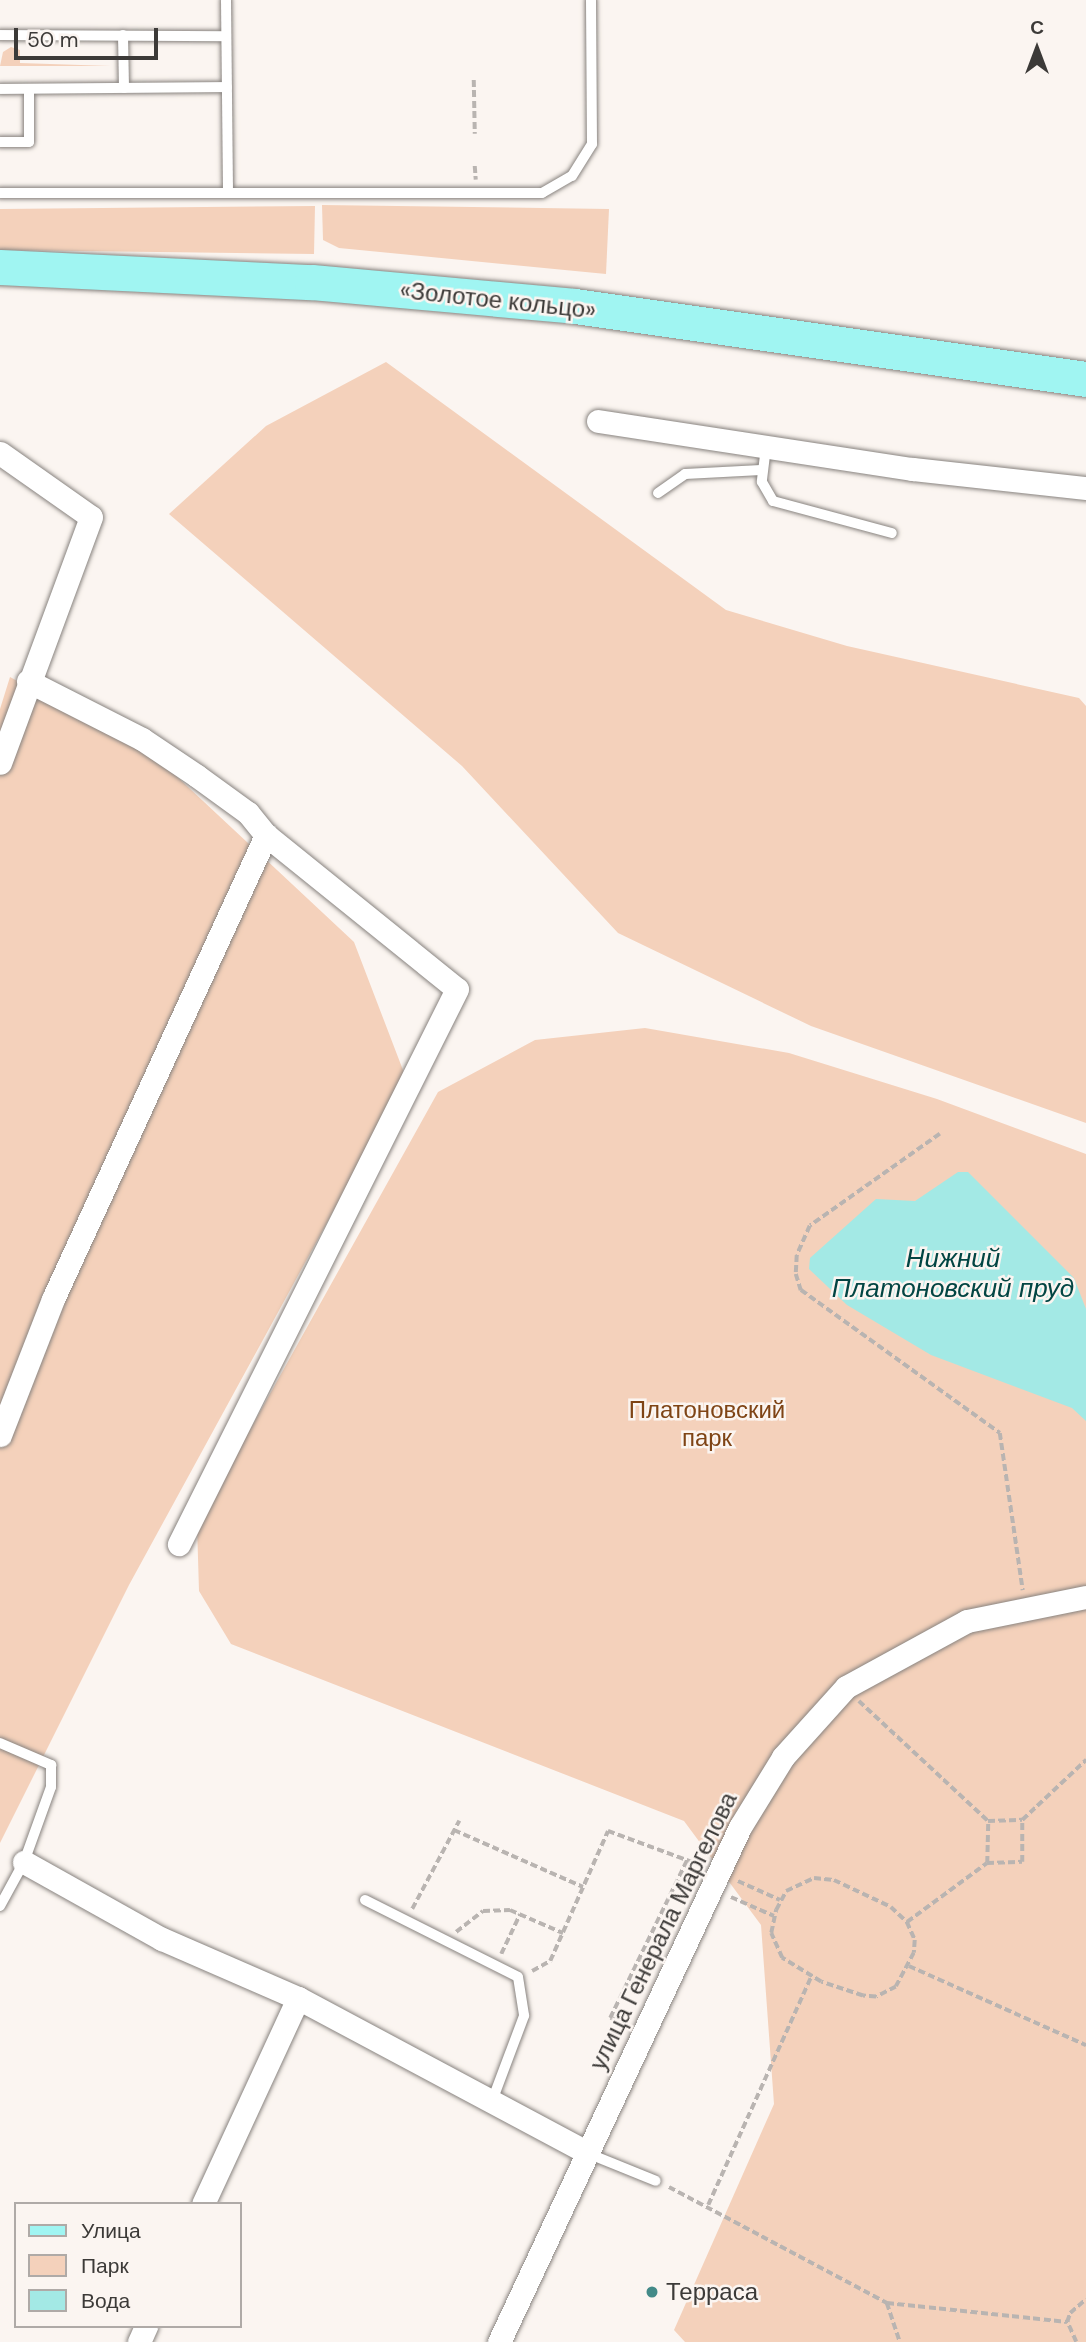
<!DOCTYPE html>
<html>
<head>
<meta charset="utf-8">
<style>
  body { margin:0 }
  #map { position:relative; width:1086px; height:2342px; overflow:hidden; background:#fbf5f1; font-family:"DM Sans",sans-serif }
  div>[style] { position:absolute }
  [style*='--x'] { left:calc(var(--x)*1px); top:calc(var(--y)*1px); width:calc(var(--w)*1px); rotate:calc(var(--a)*1deg) }
  .green>* { inset:0; background:#f4d1bb }
  .water>* { inset:0; background:#a3e9e5 }
  .path>* { height:3.5px; margin-top:-1.75px; transform-origin:0; background:repeating-linear-gradient(90deg,#b9b4b1 0 7px,transparent 0 10.5px) }
  .roads { filter:drop-shadow(0 0 2px #88837f) drop-shadow(0 0 2px #88837f) }
  .service>* { height:10px; margin:-5px; padding:0 5px; transform-origin:5px; border-radius:5px; background:#fff }
  .minor>* { height:23px; margin:-11.5px; padding:0 11.5px; transform-origin:11.5px; border-radius:11.5px; background:#fff }
  .primary>* { height:35px; margin:-17.5px; padding:0 17.5px; transform-origin:17.5px; border-radius:17.5px; background:#a0f5f2 }
  .dots>* { width:19px; height:19px; translate:-50% -50%; box-sizing:border-box; border:4px solid #fbf5f1; border-radius:50% }
  span { translate:-50% -50%; white-space:nowrap; text-align:center; line-height:1.15; -webkit-text-stroke:5px #fbf5f1; paint-order:stroke }
  .street-label { font-size:24px; color:#3c3a38 }
  .park-label { font-size:24px; color:#7f4415 }
  .poi-label { font-size:24px; color:#3c3a38 }
  .left { translate:0 -50%; text-align:left }
  .water-label { font-size:26px; color:#024543; font-style:italic }
  .legend { position:absolute; left:14px; top:2202px; width:228px; height:126px; box-sizing:border-box; background:#fbf5f1; border:2px solid #afaaa7; margin:0; padding:9px 12px; list-style:none; font-size:21px; color:#3c3a38 }
  .legend li { display:flex; align-items:center; gap:14px; height:35px }
  .legend b { width:35px; border:2px solid #afaaa7 }
  .north { position:absolute; left:1002px; top:14px; width:70px; height:70px; -webkit-text-stroke:5px #fbf5f1; paint-order:stroke; rotate:0deg; font-size:19px; font-weight:700; line-height:28px; text-align:center; color:#3c3a38 }
  .north::after { content:''; display:block; margin:auto; width:24px; height:32px; background:#3c3a38; clip-path:polygon(50% 0,100% 100%,50% 72%,0 100%) }
  .scale { position:absolute; left:14px; top:28px; width:144px; height:32px; box-sizing:border-box; border:4px solid #3c3a38; border-top:0; padding-left:9px; font-size:21px; line-height:24px; white-space:nowrap; color:#3c3a38; -webkit-text-stroke:5px #fbf5f1; paint-order:stroke }
</style>
</head>
<body>
<div id="map">
  <div class="green">
    <i style="clip-path:polygon(11px 47px,20px 50px,20px 63px,111px 66px,0 66px,3px 52px)"></i>
    <i style="clip-path:polygon(322px 205px,609px 209px,606px 274px,339px 248px,323px 240px)"></i>
    <i style="clip-path:polygon(315px 206px,314px 254px,0 250px,0 209px)"></i>
    <i style="clip-path:polygon(386px 362px,726px 610px,847px 646px,1079px 698px,1086px 706px,1086px 1123px,811px 1026px,618px 933px,462px 766px,169px 514px,266px 426px)"></i>
    <i style="clip-path:polygon(10px 677px,157px 758px,354px 942px,406px 1078px,129px 1585px,0 1843px,0 709px)"></i>
    <i style="clip-path:polygon(645px 1028px,789px 1053px,937px 1099px,1086px 1154px,1086px 2342px,685px 2342px,674px 2330px,774px 2104px,761px 1925px,684px 1821px,231px 1644px,199px 1591px,197px 1525px,438px 1092px,535px 1040px)"></i>
  </div>
  <div class="water">
    <i style="clip-path:polygon(958px 1172px,968px 1172px,1074px 1278px,1086px 1309px,1086px 1421px,1072px 1408px,931px 1355px,847px 1305px,809px 1269px,810px 1258px,876px 1199px,915px 1201px)"></i>
  </div>
  <div class="path">
    <i style="--x:474;--y:80;--w:54;--a:88.9"></i>
    <i style="--x:475;--y:166;--w:14;--a:86"></i>
    <i style="--x:940;--y:1134;--w:159;--a:144.7"></i>
    <i style="--x:810;--y:1226;--w:32;--a:114"></i>
    <i style="--x:797;--y:1255;--w:19;--a:93"></i>
    <i style="--x:796;--y:1274;--w:17;--a:73"></i>
    <i style="--x:801;--y:1290;--w:245;--a:35.7"></i>
    <i style="--x:1000;--y:1433;--w:159;--a:81.7"></i>
    <i style="--x:859;--y:1701;--w:176;--a:42.9"></i>
    <i style="--x:454;--y:1830;--w:141;--a:23.8"></i>
    <i style="--x:987;--y:1863;--w:35;--a:-2"></i>
    <i style="--x:1022;--y:1862;--w:42;--a:-90"></i>
    <i style="--x:814;--y:1878;--w:20;--a:6"></i>
    <i style="--x:834;--y:1880;--w:63;--a:25.3"></i>
    <i style="--x:891;--y:1907;--w:22;--a:43"></i>
    <i style="--x:907;--y:1922;--w:20;--a:66"></i>
    <i style="--x:915;--y:1940;--w:13;--a:94"></i>
    <i style="--x:914;--y:1953;--w:38;--a:118"></i>
    <i style="--x:896;--y:1987;--w:22;--a:153"></i>
    <i style="--x:876;--y:1997;--w:13;--a:-176"></i>
    <i style="--x:863;--y:1996;--w:44;--a:-161.6"></i>
    <i style="--x:821;--y:1982;--w:46;--a:-148.4"></i>
    <i style="--x:782;--y:1958;--w:27;--a:-114"></i>
    <i style="--x:771;--y:1933;--w:24;--a:-78"></i>
    <i style="--x:776;--y:1910;--w:21;--a:-62"></i>
    <i style="--x:786;--y:1891;--w:31;--a:-25"></i>
    <i style="--x:738;--y:1881;--w:46;--a:24.3"></i>
    <i style="--x:731;--y:1897;--w:47;--a:23.8"></i>
    <i style="--x:412;--y:1909;--w:100;--a:-61.9"></i>
    <i style="--x:907;--y:1922;--w:99;--a:-36.4"></i>
    <i style="--x:987;--y:1863;--w:42;--a:-88.6"></i>
    <i style="--x:988;--y:1821;--w:34;--a:-2"></i>
    <i style="--x:1022;--y:1820;--w:88;--a:-43.2"></i>
    <i style="--x:456;--y:1932;--w:34;--a:-38"></i>
    <i style="--x:483;--y:1911;--w:27;--a:-2"></i>
    <i style="--x:510;--y:1910;--w:58;--a:23.5"></i>
    <i style="--x:501;--y:1954;--w:44;--a:-64.6"></i>
    <i style="--x:639;--y:1959;--w:16;--a:27"></i>
    <i style="--x:909;--y:1966;--w:194;--a:24.1"></i>
    <i style="--x:532;--y:1971;--w:21;--a:-29"></i>
    <i style="--x:550;--y:1961;--w:142;--a:-66"></i>
    <i style="--x:608;--y:1831;--w:98;--a:20.3"></i>
    <i style="--x:626;--y:2025;--w:17;--a:-156"></i>
    <i style="--x:610;--y:2018;--w:176;--a:-64"></i>
    <i style="--x:669;--y:2187;--w:247;--a:28"></i>
    <i style="--x:887;--y:2303;--w:181;--a:6"></i>
    <i style="--x:708;--y:2205;--w:250;--a:-65.7"></i>
    <i style="--x:887;--y:2303;--w:41;--a:71.6"></i>
    <i style="--x:1076;--y:2342;--w:22;--a:-114"></i>
    <i style="--x:1067;--y:2322;--w:9;--a:-72"></i>
    <i style="--x:1070;--y:2313;--w:21;--a:-41"></i>
  </div>
  <div class="roads">
    <div class="service">
      <i style="--x:226;--y:0;--w:193;--a:89.4"></i>
      <i style="--x:0;--y:35;--w:226;--a:0.3"></i>
      <i style="--x:123;--y:35;--w:53;--a:88.9"></i>
      <i style="--x:0;--y:89;--w:227;--a:-0.5"></i>
      <i style="--x:0;--y:142;--w:29;--a:0"></i>
      <i style="--x:29;--y:142;--w:53;--a:-90"></i>
      <i style="--x:0;--y:193;--w:542;--a:0"></i>
      <i style="--x:542;--y:193;--w:34;--a:-30"></i>
      <i style="--x:572;--y:176;--w:38;--a:-58"></i>
      <i style="--x:592;--y:144;--w:144;--a:-90.4"></i>
      <i style="--x:766;--y:447;--w:35;--a:97"></i>
      <i style="--x:762;--y:482;--w:22;--a:60"></i>
      <i style="--x:773;--y:501;--w:123;--a:15.1"></i>
      <i style="--x:658;--y:493;--w:33;--a:-35"></i>
      <i style="--x:685;--y:474;--w:76;--a:-3"></i>
      <i style="--x:0;--y:1743;--w:56;--a:23.3"></i>
      <i style="--x:51;--y:1765;--w:22;--a:90"></i>
      <i style="--x:51;--y:1787;--w:80;--a:109.8"></i>
      <i style="--x:24;--y:1862;--w:50;--a:118.6"></i>
      <i style="--x:365;--y:1900;--w:171;--a:26.7"></i>
      <i style="--x:518;--y:1977;--w:39;--a:81"></i>
      <i style="--x:524;--y:2016;--w:91;--a:110.6"></i>
      <i style="--x:587;--y:2153;--w:74;--a:22.1"></i>
    </div>
    <div class="minor">
      <i style="--x:598;--y:421;--w:319;--a:8.7"></i>
      <i style="--x:913;--y:469;--w:174;--a:6.3"></i>
      <i style="--x:0;--y:453;--w:111;--a:35.1"></i>
      <i style="--x:91;--y:517;--w:262;--a:110.3"></i>
      <i style="--x:28;--y:681;--w:128;--a:27"></i>
      <i style="--x:142;--y:739;--w:66;--a:33.9"></i>
      <i style="--x:197;--y:776;--w:63;--a:36"></i>
      <i style="--x:248;--y:813;--w:28;--a:51"></i>
      <i style="--x:266;--y:835;--w:245;--a:38.9"></i>
      <i style="--x:457;--y:989;--w:621;--a:116.61"></i>
      <i style="--x:0;--y:1435;--w:146;--a:-68.7"></i>
      <i style="--x:53;--y:1299;--w:511;--a:-65.34"></i>
      <i style="--x:24;--y:1862;--w:158;--a:29.2"></i>
      <i style="--x:162;--y:1939;--w:148;--a:23.5"></i>
      <i style="--x:298;--y:1998;--w:325;--a:28.1"></i>
      <i style="--x:203;--y:2204;--w:227;--a:-65.2"></i>
      <i style="--x:139;--y:2342;--w:17;--a:-66"></i>
      <i style="--x:499;--y:2342;--w:569;--a:-64.92"></i>
      <i style="--x:740;--y:1827;--w:82;--a:-58.4"></i>
      <i style="--x:783;--y:1757;--w:94;--a:-48"></i>
      <i style="--x:846;--y:1687;--w:138;--a:-28.6"></i>
      <i style="--x:967;--y:1621;--w:121;--a:-11.4"></i>
    </div>
    <div class="primary">
      <i style="--x:0;--y:267;--w:312;--a:2.8"></i>
      <i style="--x:312;--y:282;--w:264;--a:5.2"></i>
      <i style="--x:575;--y:306;--w:516;--a:8.13"></i>
    </div>
  </div>
  <div class="dots">
    <i style="left:652px;top:2292px;background:#438a88"></i>
  </div>
  <div class="street-label">
    <span style="left:498px;top:300px;rotate:6deg">«Золотое кольцо»</span>
    <span style="left:663px;top:1931px;rotate:-64deg">улица Генерала Маргелова</span>
  </div>
  <div class="park-label">
    <span style="left:707px;top:1424px">Платоновский<br>парк</span>
  </div>
  <div class="poi-label">
    <span class="left" style="left:666px;top:2292px">Терраса</span>
  </div>
  <div class="water-label">
    <span style="left:953px;top:1274px">Нижний<br>Платоновский пруд</span>
  </div>
  <ul class="legend">
  <li><b style="height:9px;background:#a0f5f2"></b>Улица</li>
  <li><b style="height:19px;background:#f4d1bb"></b>Парк</li>
  <li><b style="height:19px;background:#a3e9e5"></b>Вода</li>
  </ul>
  <div class="north">С</div>
  <div class="scale">50 m</div>
</div>
</body>
</html>
